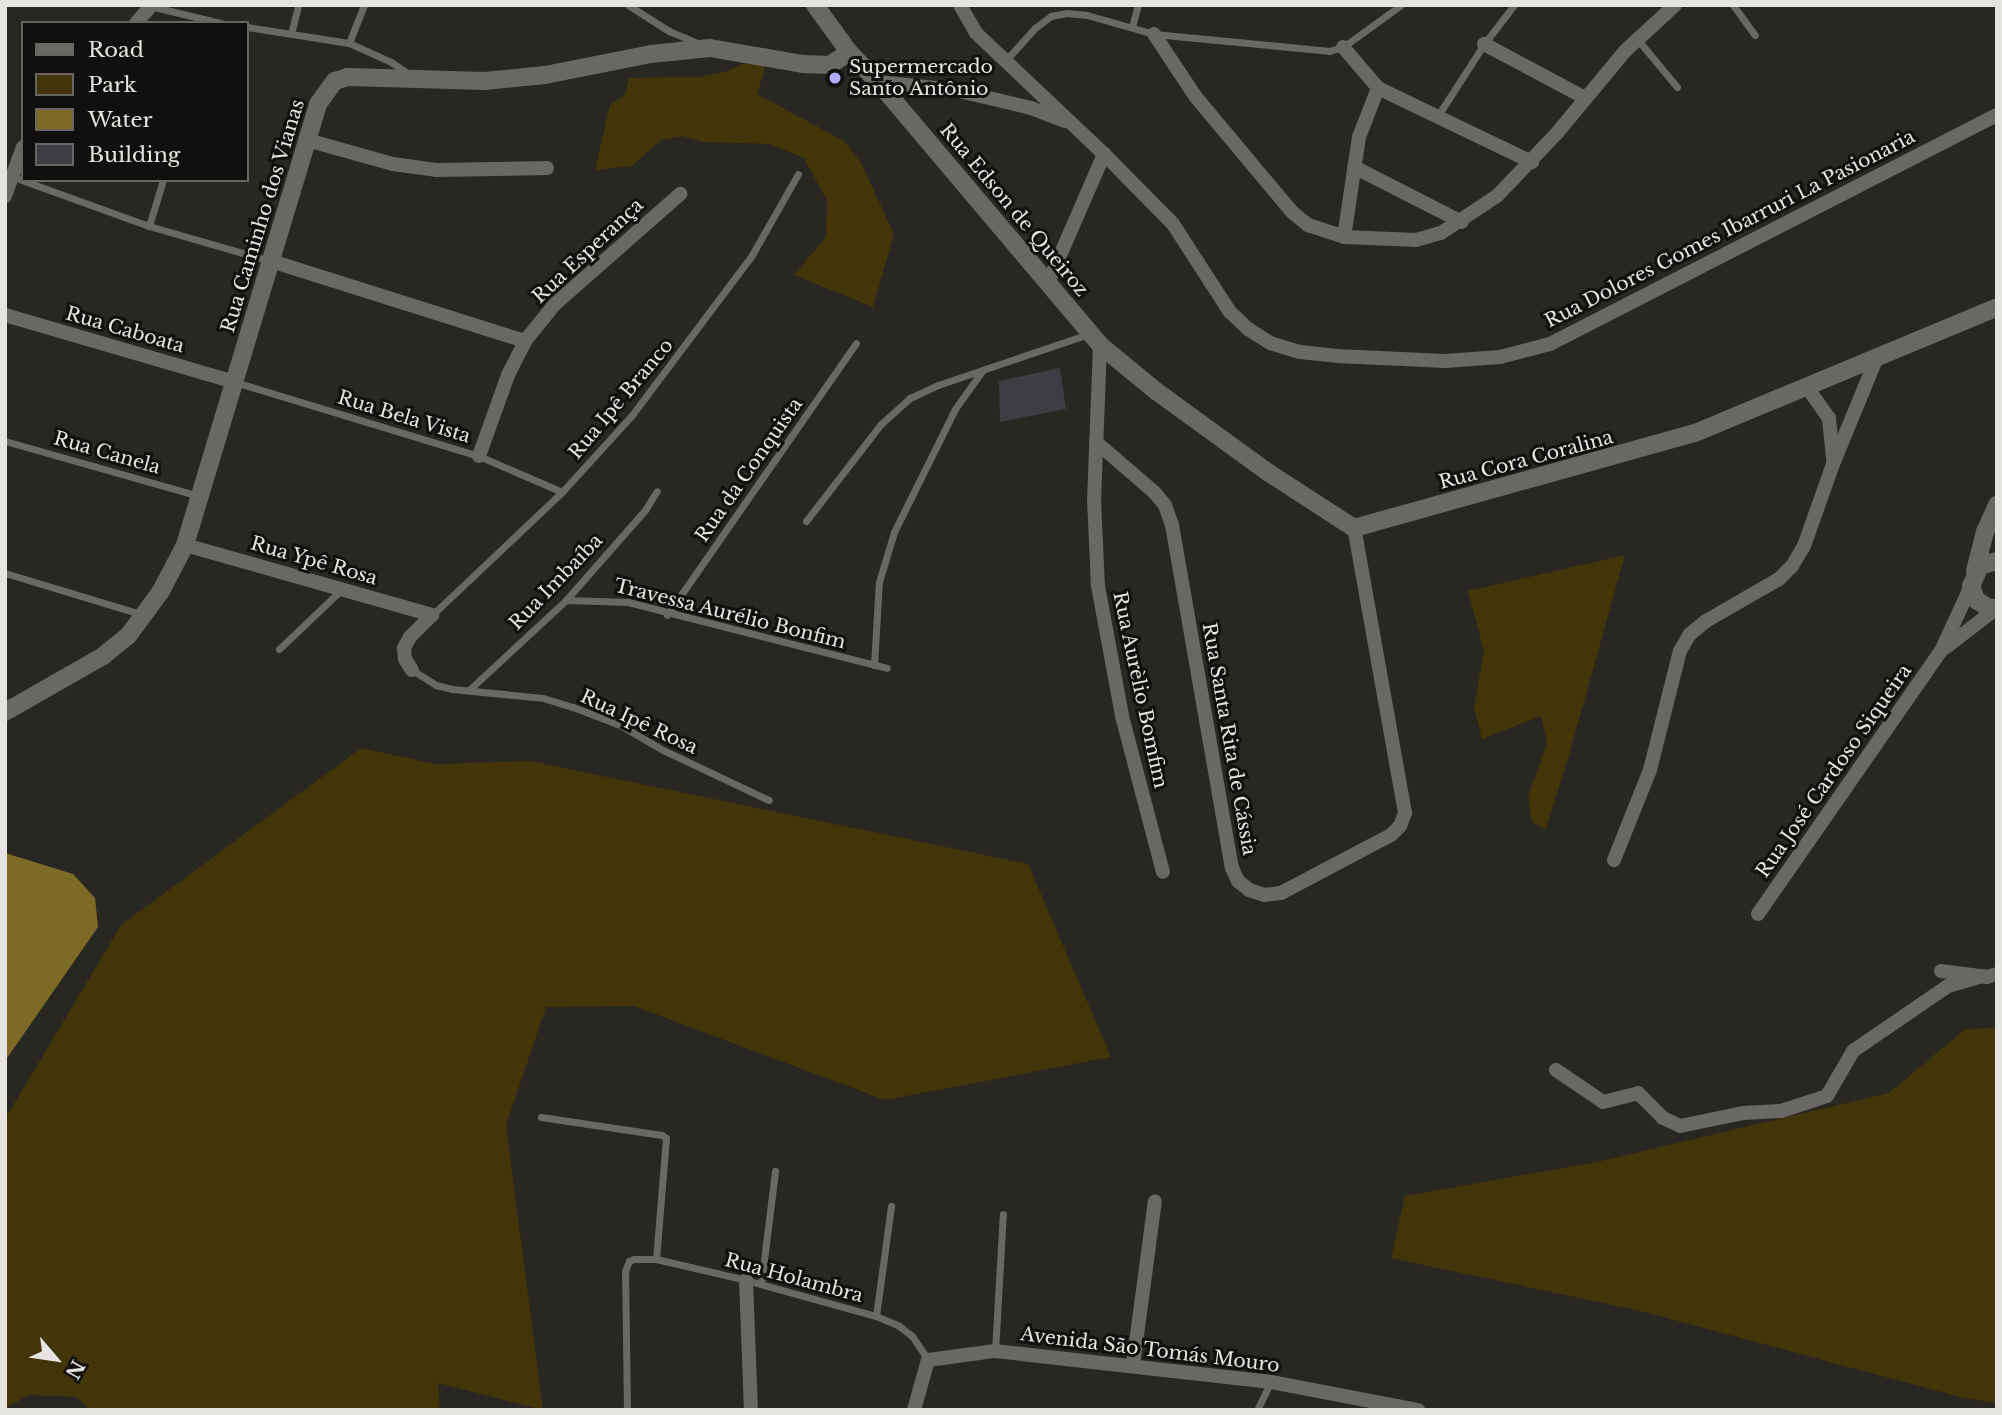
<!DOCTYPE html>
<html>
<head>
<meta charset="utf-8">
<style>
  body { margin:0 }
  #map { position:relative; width:2002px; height:1415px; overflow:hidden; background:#292722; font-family:"Libre Baskerville",serif }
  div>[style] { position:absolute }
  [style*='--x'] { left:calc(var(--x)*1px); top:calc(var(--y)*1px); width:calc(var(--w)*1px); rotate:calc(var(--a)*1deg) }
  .green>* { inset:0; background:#423509 }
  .water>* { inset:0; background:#7e6a27 }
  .building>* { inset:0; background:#3e3d43 }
  .service>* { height:7px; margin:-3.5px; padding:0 3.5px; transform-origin:3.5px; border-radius:3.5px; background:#696865 }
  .minor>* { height:14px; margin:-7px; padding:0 7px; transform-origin:7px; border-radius:7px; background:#696865 }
  .tertiary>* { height:18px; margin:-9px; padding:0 9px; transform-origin:9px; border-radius:9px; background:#696865 }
  .dots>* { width:19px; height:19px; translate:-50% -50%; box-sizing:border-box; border:4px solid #11100e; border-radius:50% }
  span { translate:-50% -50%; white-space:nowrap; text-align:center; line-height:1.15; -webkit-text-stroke:6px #11100e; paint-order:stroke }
  .poi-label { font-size:19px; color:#e6e4e1 }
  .left { translate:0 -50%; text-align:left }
  .street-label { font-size:19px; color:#e6e4e1 }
  .frame { position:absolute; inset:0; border:7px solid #e6e4e1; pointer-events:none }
  .legend { position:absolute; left:21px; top:21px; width:228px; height:161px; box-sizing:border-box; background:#11100e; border:2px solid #666562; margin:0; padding:9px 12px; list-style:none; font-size:21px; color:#e6e4e1 }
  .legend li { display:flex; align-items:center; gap:14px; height:35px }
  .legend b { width:35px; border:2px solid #666562 }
  .north { position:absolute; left:21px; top:1324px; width:70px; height:70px; -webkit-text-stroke:5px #11100e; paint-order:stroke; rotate:119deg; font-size:19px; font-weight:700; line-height:28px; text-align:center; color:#e6e4e1 }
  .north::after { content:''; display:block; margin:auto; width:24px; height:32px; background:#e6e4e1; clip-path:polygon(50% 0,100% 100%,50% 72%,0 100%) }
</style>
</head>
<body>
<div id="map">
  <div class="green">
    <i style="clip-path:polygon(741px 64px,766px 64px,757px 94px,844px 141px,861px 163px,894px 234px,873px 307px,794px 275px,826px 237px,827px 201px,804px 158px,769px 144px,704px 142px,682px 136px,661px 140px,632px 166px,595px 170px,610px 105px,625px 94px,629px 78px,699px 77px,728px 71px)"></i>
    <i style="clip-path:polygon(1625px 555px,1569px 755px,1546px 829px,1532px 822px,1528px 796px,1547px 743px,1541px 716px,1482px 739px,1474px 707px,1484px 651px,1468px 591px)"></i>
    <i style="clip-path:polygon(361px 748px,435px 764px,530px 761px,1028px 864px,1111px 1057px,885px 1100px,634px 1006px,546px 1007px,506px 1125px,543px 1410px,438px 1383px,440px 1410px,89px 1410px,77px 1397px,28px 1395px,5px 1409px,5px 1119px,121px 925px)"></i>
    <i style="clip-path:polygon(1997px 1027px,1997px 1403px,1964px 1398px,1641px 1311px,1391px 1258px,1405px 1196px,1597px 1162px,1889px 1093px,1964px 1030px)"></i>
  </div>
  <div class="water">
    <i style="clip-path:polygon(5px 853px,73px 874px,95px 898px,98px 927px,5px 1061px)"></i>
  </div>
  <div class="building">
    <i style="clip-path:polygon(1060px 368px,1066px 409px,1000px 422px,999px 381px)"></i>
  </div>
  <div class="service">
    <i style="--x:628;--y:5;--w:49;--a:32.4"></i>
    <i style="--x:669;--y:31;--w:34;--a:23"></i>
    <i style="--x:1733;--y:5;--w:37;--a:54"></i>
    <i style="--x:150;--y:6;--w:73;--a:13.5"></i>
    <i style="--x:247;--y:27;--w:103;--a:8.9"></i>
    <i style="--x:349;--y:43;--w:46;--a:24.3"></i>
    <i style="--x:391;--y:62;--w:23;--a:34"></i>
    <i style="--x:1132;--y:27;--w:23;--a:-75"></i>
    <i style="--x:291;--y:34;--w:30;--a:-76"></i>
    <i style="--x:1638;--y:40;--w:61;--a:50.3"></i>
    <i style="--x:349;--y:43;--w:41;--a:-68.5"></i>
    <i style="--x:1005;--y:61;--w:45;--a:-47.7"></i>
    <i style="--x:1035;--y:28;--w:20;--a:-37"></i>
    <i style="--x:1051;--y:16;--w:16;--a:-11"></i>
    <i style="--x:1067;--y:13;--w:20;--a:6"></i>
    <i style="--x:1087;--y:15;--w:70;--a:15.8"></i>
    <i style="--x:1154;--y:34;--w:176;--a:5.5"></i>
    <i style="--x:1329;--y:51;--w:15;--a:-16"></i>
    <i style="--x:1343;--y:47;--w:72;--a:-35.9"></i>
    <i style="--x:1437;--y:117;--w:87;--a:-57.2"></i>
    <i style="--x:1484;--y:44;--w:49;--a:-52.4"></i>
    <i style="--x:5;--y:174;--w:153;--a:19.9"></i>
    <i style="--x:149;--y:226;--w:126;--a:16.1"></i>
    <i style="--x:149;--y:226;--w:48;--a:-73.1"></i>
    <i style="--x:235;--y:382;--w:255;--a:16.9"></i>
    <i style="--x:479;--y:456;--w:90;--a:23.4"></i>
    <i style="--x:5;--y:441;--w:203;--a:15.8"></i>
    <i style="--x:806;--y:521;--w:123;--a:-52.3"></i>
    <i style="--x:881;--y:424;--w:39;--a:-42"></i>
    <i style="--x:910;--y:398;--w:31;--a:-25"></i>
    <i style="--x:938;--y:385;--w:159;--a:-18.7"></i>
    <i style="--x:5;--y:573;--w:142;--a:16.8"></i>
    <i style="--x:566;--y:600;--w:62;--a:1.8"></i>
    <i style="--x:628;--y:602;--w:267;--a:14.3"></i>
    <i style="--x:432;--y:615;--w:179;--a:-43.4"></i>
    <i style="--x:562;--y:492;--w:104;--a:-47.7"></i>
    <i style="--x:632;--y:415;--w:200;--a:-53.1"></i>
    <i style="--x:752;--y:255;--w:93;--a:-60.4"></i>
    <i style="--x:667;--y:615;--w:331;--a:-55.2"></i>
    <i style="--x:279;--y:649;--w:86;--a:-43.6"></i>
    <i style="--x:874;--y:665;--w:83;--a:-86.6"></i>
    <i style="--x:879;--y:582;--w:52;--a:-73.3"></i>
    <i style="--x:894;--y:532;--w:137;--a:-63.6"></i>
    <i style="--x:955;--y:409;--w:47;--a:-54.6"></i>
    <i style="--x:412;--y:670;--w:28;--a:32"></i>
    <i style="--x:436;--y:685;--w:16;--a:14"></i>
    <i style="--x:452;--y:689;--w:91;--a:5.6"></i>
    <i style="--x:543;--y:698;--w:31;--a:17"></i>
    <i style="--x:573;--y:707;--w:50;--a:21"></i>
    <i style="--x:620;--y:725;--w:50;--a:30.2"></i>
    <i style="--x:663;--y:750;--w:117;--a:25.3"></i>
    <i style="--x:470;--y:689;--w:131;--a:-42.8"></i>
    <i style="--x:566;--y:600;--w:120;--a:-48.7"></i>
    <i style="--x:645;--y:510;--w:22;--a:-58"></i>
    <i style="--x:541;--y:1117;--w:122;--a:8.5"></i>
    <i style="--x:662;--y:1135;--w:5;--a:37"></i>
    <i style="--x:666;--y:1138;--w:121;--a:94.7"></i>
    <i style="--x:761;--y:1284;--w:114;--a:-82.9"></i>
    <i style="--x:876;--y:1316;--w:111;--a:-82.2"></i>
    <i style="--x:995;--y:1351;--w:137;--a:-86.7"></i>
    <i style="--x:627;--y:1410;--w:139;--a:-90.8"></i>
    <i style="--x:625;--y:1271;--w:11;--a:-68"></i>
    <i style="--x:629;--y:1261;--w:5;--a:-22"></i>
    <i style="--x:634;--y:1259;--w:22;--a:0"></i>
    <i style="--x:656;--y:1259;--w:92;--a:13.1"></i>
    <i style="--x:746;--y:1280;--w:135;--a:15.5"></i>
    <i style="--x:876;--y:1316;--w:25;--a:23"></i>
    <i style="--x:899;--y:1326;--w:16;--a:38"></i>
    <i style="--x:912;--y:1336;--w:29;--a:56"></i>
    <i style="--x:1257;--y:1410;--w:30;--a:-64"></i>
  </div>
  <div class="minor">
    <i style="--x:960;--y:5;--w:32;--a:60"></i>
    <i style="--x:976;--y:33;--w:176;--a:43.4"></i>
    <i style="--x:1104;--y:154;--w:98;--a:45.4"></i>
    <i style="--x:1173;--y:224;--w:105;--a:57.1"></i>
    <i style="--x:1230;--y:312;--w:25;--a:43"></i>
    <i style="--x:1248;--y:329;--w:26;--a:32"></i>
    <i style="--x:1270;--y:343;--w:31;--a:17"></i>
    <i style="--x:1300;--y:352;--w:37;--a:6"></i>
    <i style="--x:1337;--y:356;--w:108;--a:2.7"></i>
    <i style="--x:1445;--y:361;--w:55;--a:-4.2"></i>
    <i style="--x:1500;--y:357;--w:52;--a:-14.6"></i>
    <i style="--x:1550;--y:344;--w:502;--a:-27.13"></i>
    <i style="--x:136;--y:23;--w:23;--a:-49"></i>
    <i style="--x:1154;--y:34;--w:74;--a:56.5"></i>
    <i style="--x:1195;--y:96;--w:151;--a:50.1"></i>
    <i style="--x:1292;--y:212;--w:21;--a:39"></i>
    <i style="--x:1308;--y:225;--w:38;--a:18"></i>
    <i style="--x:1344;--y:237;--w:72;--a:2.4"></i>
    <i style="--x:1416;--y:240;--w:26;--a:-16"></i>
    <i style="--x:1441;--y:233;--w:67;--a:-33.5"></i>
    <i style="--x:1497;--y:196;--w:87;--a:-46.4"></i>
    <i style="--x:1557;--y:133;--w:107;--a:-50.3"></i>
    <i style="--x:1625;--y:51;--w:68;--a:-42.6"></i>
    <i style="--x:1484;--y:44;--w:115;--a:28.1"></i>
    <i style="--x:1343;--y:47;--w:54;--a:49.5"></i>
    <i style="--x:1378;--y:88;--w:53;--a:111.2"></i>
    <i style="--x:1359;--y:137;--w:101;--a:98.5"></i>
    <i style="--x:878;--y:82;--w:77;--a:5.9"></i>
    <i style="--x:955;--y:90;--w:78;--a:13.3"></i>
    <i style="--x:1031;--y:108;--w:36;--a:21"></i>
    <i style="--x:1378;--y:88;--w:171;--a:25.7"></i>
    <i style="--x:307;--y:140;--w:89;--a:15.6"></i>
    <i style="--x:393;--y:164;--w:43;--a:7.9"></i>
    <i style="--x:436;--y:170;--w:111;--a:-1"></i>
    <i style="--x:1354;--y:167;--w:121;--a:27"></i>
    <i style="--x:5;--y:196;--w:52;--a:-69.8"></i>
    <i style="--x:271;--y:261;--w:266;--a:17.5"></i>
    <i style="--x:1048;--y:283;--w:141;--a:-66.5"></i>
    <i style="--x:5;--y:315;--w:239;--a:16.3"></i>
    <i style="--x:1100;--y:345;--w:154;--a:92.2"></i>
    <i style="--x:1094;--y:499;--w:87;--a:87.4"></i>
    <i style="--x:1098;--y:586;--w:132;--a:79.5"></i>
    <i style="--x:1122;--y:716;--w:161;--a:75.3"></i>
    <i style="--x:1807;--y:387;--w:38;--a:55"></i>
    <i style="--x:1829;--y:418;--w:40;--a:84.3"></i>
    <i style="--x:1096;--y:442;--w:77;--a:40.8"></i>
    <i style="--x:1154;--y:492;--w:17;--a:50"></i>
    <i style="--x:1165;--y:505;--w:21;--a:71"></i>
    <i style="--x:1172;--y:525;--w:348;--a:80.1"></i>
    <i style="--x:1232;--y:868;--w:14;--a:65"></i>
    <i style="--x:1238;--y:881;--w:14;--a:39"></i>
    <i style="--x:1249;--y:890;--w:16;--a:18"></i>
    <i style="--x:1264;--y:895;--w:17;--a:-7"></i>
    <i style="--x:1281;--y:893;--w:124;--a:-27.8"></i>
    <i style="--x:1391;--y:835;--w:13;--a:-45"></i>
    <i style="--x:1400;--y:826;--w:14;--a:-69"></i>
    <i style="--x:1405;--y:813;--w:290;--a:-100.1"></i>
    <i style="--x:479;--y:456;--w:86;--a:-70.3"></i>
    <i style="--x:508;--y:375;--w:38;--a:-63"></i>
    <i style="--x:525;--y:341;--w:48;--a:-51"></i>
    <i style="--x:555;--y:304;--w:167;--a:-41.3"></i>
    <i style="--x:185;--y:545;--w:257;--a:15.8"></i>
    <i style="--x:432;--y:615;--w:31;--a:135"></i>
    <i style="--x:410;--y:637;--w:13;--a:119"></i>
    <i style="--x:404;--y:648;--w:11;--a:85"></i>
    <i style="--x:405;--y:659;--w:13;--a:58"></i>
    <i style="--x:1945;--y:648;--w:66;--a:-37.6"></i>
    <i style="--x:1614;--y:860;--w:97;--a:-68.2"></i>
    <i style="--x:1650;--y:770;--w:123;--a:-75.9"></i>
    <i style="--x:1680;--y:651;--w:20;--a:-60"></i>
    <i style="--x:1690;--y:634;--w:21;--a:-39"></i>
    <i style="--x:1706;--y:621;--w:84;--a:-29.9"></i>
    <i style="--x:1779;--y:579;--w:18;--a:-45"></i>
    <i style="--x:1792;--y:566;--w:23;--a:-59"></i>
    <i style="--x:1804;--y:546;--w:87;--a:-70.5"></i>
    <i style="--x:1833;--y:464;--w:118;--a:-67.6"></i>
    <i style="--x:1758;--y:914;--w:320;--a:-55.2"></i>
    <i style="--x:1941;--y:651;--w:72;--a:-65.2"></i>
    <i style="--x:1941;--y:971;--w:46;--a:7.4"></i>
    <i style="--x:1987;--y:977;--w:10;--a:-17"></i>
    <i style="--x:1556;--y:1070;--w:57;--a:34.2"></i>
    <i style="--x:1603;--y:1102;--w:36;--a:-14"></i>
    <i style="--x:1638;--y:1093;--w:35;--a:45"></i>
    <i style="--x:1663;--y:1118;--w:19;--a:25"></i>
    <i style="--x:1680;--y:1126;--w:64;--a:-11.7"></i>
    <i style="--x:1743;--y:1113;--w:38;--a:-3"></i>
    <i style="--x:1781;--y:1111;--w:48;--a:-18.1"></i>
    <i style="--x:1827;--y:1096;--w:52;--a:-60"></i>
    <i style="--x:1853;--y:1051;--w:115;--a:-34.4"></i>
    <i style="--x:1948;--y:986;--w:36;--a:-16"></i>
    <i style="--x:746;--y:1280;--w:130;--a:87.8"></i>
    <i style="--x:1133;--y:1365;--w:165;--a:-82.4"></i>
    <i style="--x:914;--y:1410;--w:52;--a:-74.4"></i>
    <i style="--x:928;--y:1360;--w:68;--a:-7.7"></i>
    <i style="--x:995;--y:1351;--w:278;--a:6.4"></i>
    <i style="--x:1271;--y:1382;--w:150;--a:10.8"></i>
  </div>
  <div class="tertiary">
    <i style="--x:815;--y:5;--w:58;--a:54.1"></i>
    <i style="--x:849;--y:52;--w:42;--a:46"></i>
    <i style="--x:878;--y:82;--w:344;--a:49.8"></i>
    <i style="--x:1100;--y:345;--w:72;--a:39.4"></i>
    <i style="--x:1156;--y:391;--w:140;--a:36"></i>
    <i style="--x:1269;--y:473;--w:101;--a:32.9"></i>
    <i style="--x:1354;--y:528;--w:354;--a:-15.6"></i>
    <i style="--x:1695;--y:433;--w:327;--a:-22.6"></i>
    <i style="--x:1997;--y:561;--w:18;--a:164"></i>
    <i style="--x:1980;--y:566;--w:22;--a:114"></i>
    <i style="--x:1971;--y:586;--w:15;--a:70"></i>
    <i style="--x:1976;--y:600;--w:15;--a:32"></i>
    <i style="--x:1989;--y:608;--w:8;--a:0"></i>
    <i style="--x:1975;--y:571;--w:40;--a:-75.6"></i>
    <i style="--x:1985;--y:532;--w:30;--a:-66"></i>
    <i style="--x:5;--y:712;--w:113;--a:-29.7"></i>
    <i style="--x:103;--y:656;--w:32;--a:-39"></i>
    <i style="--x:128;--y:636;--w:56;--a:-53.7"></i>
    <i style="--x:161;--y:591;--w:52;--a:-62.4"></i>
    <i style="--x:185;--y:545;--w:461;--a:-73.2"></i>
    <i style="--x:318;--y:104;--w:29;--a:-54"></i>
    <i style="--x:335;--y:81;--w:14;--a:-17"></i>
    <i style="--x:348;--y:77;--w:137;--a:1.7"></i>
    <i style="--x:485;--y:81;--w:60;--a:-5.7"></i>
    <i style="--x:545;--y:75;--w:108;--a:-11.2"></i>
    <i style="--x:651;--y:54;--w:59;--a:-5.8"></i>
    <i style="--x:710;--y:48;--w:94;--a:9.8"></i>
    <i style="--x:803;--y:64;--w:27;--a:2"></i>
    <i style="--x:830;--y:65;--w:23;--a:-34"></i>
  </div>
  <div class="dots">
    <i style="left:835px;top:78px;background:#b3adf9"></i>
  </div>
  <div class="poi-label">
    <span class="left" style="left:849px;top:78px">Supermercado<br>Santo Antônio</span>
  </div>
  <div class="street-label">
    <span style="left:1014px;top:210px;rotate:50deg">Rua Edson de Queiroz</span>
    <span style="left:263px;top:216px;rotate:-73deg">Rua Caminho dos Vianas</span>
    <span style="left:1730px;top:229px;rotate:-27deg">Rua Dolores Gomes Ibarruri La Pasionaria</span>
    <span style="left:588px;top:251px;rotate:-43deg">Rua Esperança</span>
    <span style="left:125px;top:330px;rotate:16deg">Rua Caboata</span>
    <span style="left:621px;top:399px;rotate:-50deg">Rua Ipê Branco</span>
    <span style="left:404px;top:417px;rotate:17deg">Rua Bela Vista</span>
    <span style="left:107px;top:453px;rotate:16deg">Rua Canela</span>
    <span style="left:1526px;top:460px;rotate:-15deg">Rua Cora Coralina</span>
    <span style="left:749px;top:470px;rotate:-55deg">Rua da Conquista</span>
    <span style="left:314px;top:561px;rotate:16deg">Rua Ypê Rosa</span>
    <span style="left:556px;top:582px;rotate:-46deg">Rua Imbaíba</span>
    <span style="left:730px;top:614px;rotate:14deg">Travessa Aurélio Bonfim</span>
    <span style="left:1140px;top:690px;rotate:78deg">Rua Aurèlio Bomfim</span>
    <span style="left:639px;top:722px;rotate:25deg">Rua Ipê Rosa</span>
    <span style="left:1229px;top:739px;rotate:80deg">Rua Santa Rita de Cássia</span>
    <span style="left:1834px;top:771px;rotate:-55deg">Rua José Cardoso Siqueira</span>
    <span style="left:794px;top:1278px;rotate:15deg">Rua Holambra</span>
    <span style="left:1150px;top:1350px;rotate:7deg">Avenida São Tomás Mouro</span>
  </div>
  <div class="frame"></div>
  <ul class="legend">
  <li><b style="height:9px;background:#696865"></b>Road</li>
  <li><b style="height:19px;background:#423509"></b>Park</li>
  <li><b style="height:19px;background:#7e6a27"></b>Water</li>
  <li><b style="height:19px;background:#3e3d43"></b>Building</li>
  </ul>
  <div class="north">N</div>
</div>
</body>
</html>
